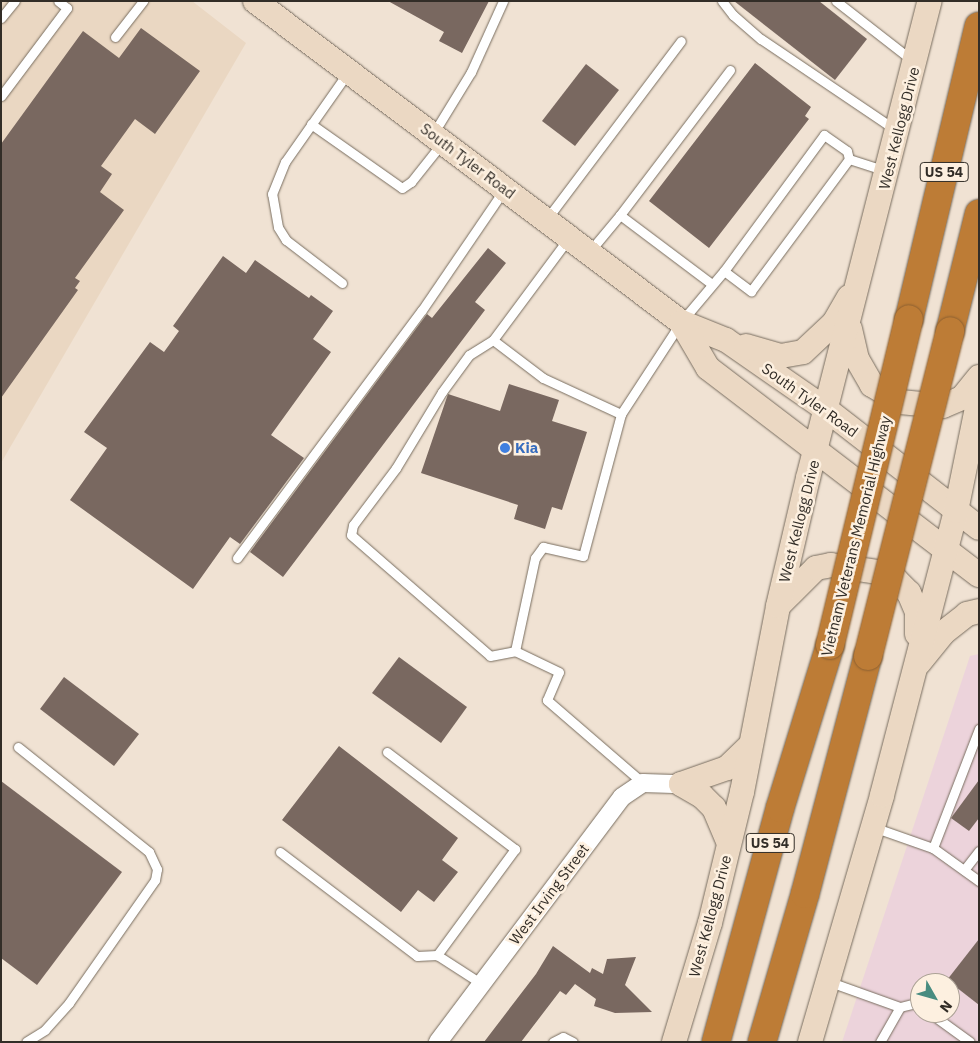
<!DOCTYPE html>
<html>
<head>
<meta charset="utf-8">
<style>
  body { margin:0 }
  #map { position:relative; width:980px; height:1043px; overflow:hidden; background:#f0e2d3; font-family:"IBM Plex Sans",sans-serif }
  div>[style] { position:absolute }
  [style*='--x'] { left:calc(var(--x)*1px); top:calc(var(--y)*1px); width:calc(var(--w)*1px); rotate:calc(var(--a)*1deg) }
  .commercial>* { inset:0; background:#ecd3db }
  .built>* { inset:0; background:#ead7c2 }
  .building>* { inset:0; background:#796860 }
  .roads { filter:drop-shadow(0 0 1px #786d5f) drop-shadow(0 0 1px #786d5f) }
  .lane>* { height:9px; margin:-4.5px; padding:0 4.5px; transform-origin:4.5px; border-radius:4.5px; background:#fff }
  .street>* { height:18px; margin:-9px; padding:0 9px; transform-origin:9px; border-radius:9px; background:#fff }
  .secondary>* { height:24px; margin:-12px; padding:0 12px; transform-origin:12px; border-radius:12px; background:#ebd8c3 }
  .highway>* { height:28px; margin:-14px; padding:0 14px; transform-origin:14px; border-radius:14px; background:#bd7c36 }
  .bridges { filter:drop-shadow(0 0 1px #8c6031) drop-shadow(0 0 1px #8c6031) }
  .highway-bridge>* { height:28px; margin:-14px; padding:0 14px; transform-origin:14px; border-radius:14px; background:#bd7c36 }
  .dots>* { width:14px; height:14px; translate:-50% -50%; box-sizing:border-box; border:2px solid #fdf0e0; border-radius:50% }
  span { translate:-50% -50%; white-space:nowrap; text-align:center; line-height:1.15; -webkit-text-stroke:5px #fdf0e0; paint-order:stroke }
  .shield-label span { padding:1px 4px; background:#fdf0e0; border:1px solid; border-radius:4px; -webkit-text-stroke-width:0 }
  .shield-label { font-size:14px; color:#322d27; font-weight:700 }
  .street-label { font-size:15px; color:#322d27 }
  .shop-label { font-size:15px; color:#366cbe; font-weight:700 }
  .left { translate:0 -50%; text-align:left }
  .frame { position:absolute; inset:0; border:2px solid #322d27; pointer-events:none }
  .north { position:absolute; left:910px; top:973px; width:50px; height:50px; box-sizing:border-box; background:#fdf0e0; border:1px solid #aca296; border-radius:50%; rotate:128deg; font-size:14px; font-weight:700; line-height:20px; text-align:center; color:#322d27 }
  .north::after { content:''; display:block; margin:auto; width:18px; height:22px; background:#488c80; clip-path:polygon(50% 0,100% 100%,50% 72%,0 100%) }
</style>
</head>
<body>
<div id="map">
  <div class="commercial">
    <i style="clip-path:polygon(evenodd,979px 654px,979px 1042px,842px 1042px,970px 656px,979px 654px,920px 983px,950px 983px,950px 1013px,920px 1013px,920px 983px)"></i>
  </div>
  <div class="built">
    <i style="clip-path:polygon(1px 1px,192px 1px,246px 43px,1px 463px)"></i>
  </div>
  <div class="building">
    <i style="clip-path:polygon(388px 1px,489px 1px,462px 53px,439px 41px,444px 32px)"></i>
    <i style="clip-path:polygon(734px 1px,819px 1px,867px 39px,835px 80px)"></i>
    <i style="clip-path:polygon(141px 28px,200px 71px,155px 134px,135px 119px,101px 166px,112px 174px,100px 192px,124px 210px,75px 278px,80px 281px,75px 288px,78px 290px,1px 398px,1px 144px,83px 31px,119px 58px)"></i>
    <i style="clip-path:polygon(755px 63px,811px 107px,805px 116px,809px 119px,709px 248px,649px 201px)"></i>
    <i style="clip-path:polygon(586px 64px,619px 90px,575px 146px,542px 121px)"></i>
    <i style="clip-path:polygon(488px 248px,506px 263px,475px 302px,485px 310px,283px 577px,250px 552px,427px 314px,432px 318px)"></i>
    <i style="clip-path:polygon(223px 256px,246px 273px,255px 260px,309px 298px,311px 295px,333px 311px,313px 339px,331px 352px,271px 435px,304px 458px,240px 544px,230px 537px,193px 589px,70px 500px,107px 448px,84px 432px,150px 342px,164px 352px,179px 331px,173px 326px)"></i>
    <i style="clip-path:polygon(509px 384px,559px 400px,552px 421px,587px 432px,562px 510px,552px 507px,545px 529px,514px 519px,518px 505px,421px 473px,448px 394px,500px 411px)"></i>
    <i style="clip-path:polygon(399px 657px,467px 707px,441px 743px,372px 693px)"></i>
    <i style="clip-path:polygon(64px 677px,139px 734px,114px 766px,40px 709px)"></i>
    <i style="clip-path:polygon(339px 746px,458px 838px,442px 860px,458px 872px,434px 902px,418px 890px,401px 912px,282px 820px)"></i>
    <i style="clip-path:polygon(979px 780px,979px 818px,969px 831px,951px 818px)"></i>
    <i style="clip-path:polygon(1px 781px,122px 872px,37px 985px,1px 958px)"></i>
    <i style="clip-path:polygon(979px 939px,979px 1005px,947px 980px)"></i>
    <i style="clip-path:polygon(553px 946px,590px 973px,592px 968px,603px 974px,607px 959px,636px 957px,625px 985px,652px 1012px,615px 1013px,594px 1006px,596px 999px,575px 984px,566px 995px,560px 991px,521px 1042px,484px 1042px,536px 974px)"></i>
  </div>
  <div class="roads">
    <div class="lane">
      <i style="--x:722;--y:1;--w:18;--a:52"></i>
      <i style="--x:733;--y:15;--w:37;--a:41"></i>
      <i style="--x:761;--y:39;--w:163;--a:34"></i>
      <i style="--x:836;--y:1;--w:98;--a:37.9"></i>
      <i style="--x:1;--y:18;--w:22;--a:-51"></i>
      <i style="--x:115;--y:37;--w:46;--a:-52.1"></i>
      <i style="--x:1;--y:96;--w:110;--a:-53.1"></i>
      <i style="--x:67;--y:8;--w:11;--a:-142"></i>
      <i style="--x:311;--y:124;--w:111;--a:35.1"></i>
      <i style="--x:402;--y:188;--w:11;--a:-34"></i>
      <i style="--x:411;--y:182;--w:50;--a:-51.5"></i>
      <i style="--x:433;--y:134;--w:73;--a:-58.5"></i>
      <i style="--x:471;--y:72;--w:78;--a:-65.7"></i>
      <i style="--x:620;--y:215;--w:182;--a:-52.8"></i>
      <i style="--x:546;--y:220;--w:224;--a:-53"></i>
      <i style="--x:568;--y:239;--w:126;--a:126.6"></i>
      <i style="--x:493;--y:340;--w:63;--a:37.2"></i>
      <i style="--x:543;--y:378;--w:86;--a:24.8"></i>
      <i style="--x:590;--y:251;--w:47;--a:-50.2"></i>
      <i style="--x:620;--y:215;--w:115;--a:36.9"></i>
      <i style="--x:724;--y:271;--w:169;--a:-53.7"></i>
      <i style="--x:824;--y:135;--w:28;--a:35"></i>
      <i style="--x:847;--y:151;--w:8;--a:76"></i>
      <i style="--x:342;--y:283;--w:71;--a:-142.5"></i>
      <i style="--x:286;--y:240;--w:15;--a:-122"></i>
      <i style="--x:278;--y:227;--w:34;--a:-100"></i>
      <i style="--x:272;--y:194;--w:35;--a:-68"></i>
      <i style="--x:285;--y:162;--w:111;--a:-54.9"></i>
      <i style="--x:493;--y:340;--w:28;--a:148"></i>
      <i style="--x:469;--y:355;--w:46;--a:126.1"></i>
      <i style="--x:442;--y:392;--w:89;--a:121.2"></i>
      <i style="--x:396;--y:468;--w:71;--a:127"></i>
      <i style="--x:353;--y:525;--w:10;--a:101"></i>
      <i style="--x:351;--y:535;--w:184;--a:41"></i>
      <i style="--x:490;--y:656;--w:25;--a:-11"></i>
      <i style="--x:237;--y:558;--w:309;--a:-53.3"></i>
      <i style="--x:422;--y:310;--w:145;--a:-55.7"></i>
      <i style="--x:18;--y:747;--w:168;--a:38.7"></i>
      <i style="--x:149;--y:852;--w:19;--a:65"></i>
      <i style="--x:157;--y:869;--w:11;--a:100"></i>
      <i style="--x:155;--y:880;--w:150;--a:125"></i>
      <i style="--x:69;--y:1003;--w:36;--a:132"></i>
      <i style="--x:45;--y:1030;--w:22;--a:148"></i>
      <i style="--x:387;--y:752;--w:161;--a:37.2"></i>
      <i style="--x:515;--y:849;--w:132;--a:126.3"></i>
      <i style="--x:643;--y:783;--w:127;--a:-139.2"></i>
      <i style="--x:547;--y:700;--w:30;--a:-67"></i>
      <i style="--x:559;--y:672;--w:49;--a:-154.5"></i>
      <i style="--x:515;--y:651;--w:95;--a:-77.9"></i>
      <i style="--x:535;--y:558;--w:14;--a:-54"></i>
      <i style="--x:543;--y:547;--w:41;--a:12.7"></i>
      <i style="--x:583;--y:556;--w:147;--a:-75"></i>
      <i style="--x:621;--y:414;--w:110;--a:-56.9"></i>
      <i style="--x:681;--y:322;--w:67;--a:-49.9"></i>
      <i style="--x:724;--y:271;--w:34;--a:37"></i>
      <i style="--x:751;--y:291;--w:164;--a:-53.4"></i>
      <i style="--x:849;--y:159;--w:39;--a:18"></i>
      <i style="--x:873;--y:827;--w:64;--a:19.3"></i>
      <i style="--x:933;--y:848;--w:57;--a:35.7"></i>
      <i style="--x:933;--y:848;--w:128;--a:-68.9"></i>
      <i style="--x:280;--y:852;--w:172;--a:37.2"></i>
      <i style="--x:417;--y:956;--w:20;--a:-3"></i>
      <i style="--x:437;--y:955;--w:54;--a:32.8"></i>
      <i style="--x:964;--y:870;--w:24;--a:-52"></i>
      <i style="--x:830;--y:982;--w:74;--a:19.7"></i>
      <i style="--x:930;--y:1013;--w:49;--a:35.9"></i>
      <i style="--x:553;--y:1042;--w:11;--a:-27"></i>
      <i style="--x:563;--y:1037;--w:11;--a:27"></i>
      <i style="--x:880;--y:1042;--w:40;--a:-60.3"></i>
      <i style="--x:900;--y:1007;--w:16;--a:-14"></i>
      <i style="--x:916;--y:1003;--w:5;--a:37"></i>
    </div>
    <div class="street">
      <i style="--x:438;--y:1042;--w:306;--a:-53.1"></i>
      <i style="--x:622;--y:797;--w:25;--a:-34"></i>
      <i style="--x:643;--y:783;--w:38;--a:2"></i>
    </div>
    <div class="secondary">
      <i style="--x:255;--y:1;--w:533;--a:37"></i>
      <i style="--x:681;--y:322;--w:48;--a:21.8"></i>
      <i style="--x:726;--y:340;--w:123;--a:34.7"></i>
      <i style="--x:827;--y:410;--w:192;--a:37.8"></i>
      <i style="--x:681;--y:322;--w:53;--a:59.6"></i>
      <i style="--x:708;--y:368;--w:341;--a:37.4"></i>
      <i style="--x:850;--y:329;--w:31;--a:77"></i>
      <i style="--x:857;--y:359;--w:30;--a:60"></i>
      <i style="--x:872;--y:385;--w:33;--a:31"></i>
      <i style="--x:900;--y:402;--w:43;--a:5.3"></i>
      <i style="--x:943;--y:406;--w:21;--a:-23"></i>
      <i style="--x:962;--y:398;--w:27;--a:-51"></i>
      <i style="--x:746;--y:346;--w:36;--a:16"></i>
      <i style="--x:781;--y:356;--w:22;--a:-10"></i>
      <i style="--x:803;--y:352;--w:42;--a:-43.1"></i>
      <i style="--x:834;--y:323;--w:30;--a:-60"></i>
      <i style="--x:780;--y:604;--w:51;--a:-45"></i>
      <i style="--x:816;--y:568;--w:15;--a:-11"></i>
      <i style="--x:831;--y:565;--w:48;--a:8.5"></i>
      <i style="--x:878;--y:572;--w:20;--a:24"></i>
      <i style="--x:896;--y:580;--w:18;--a:45"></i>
      <i style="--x:909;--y:593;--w:21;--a:67"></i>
      <i style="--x:917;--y:612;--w:22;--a:90"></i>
      <i style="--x:919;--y:663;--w:38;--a:-51"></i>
      <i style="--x:943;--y:633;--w:31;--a:-38"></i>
      <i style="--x:967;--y:614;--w:12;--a:-14"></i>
      <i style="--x:681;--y:784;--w:24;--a:30"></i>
      <i style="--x:702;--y:796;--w:17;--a:45"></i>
      <i style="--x:714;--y:808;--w:38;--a:67"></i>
      <i style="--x:681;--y:784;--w:49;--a:-19.2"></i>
      <i style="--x:727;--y:768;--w:30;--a:-44"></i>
      <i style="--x:674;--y:1042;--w:124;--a:-73.2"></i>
      <i style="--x:710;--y:923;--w:135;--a:-76.3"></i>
      <i style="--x:742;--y:792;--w:189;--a:-79"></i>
      <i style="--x:778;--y:606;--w:131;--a:-76.8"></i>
      <i style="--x:808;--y:478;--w:492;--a:-75.7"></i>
      <i style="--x:810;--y:1042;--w:257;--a:-73.7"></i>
      <i style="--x:882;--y:795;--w:293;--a:-75.4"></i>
      <i style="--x:956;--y:511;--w:115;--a:-78.5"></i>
    </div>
    <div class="highway">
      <i style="--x:909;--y:319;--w:301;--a:-76.6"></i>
      <i style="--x:950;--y:331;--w:121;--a:-76.1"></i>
      <i style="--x:716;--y:1042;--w:243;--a:-74.7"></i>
      <i style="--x:780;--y:808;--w:170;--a:-72.9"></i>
      <i style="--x:762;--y:1042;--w:154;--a:-73.8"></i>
      <i style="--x:805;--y:894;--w:246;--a:-75.2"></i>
    </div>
  </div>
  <div class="bridges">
    <div class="highway-bridge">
      <i style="--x:830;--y:645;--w:335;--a:-76.4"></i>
      <i style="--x:868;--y:656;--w:335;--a:-75.8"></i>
    </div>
  </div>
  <div class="dots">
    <i style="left:505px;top:448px;background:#3f7fe0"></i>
  </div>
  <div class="shield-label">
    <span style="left:944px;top:172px">US 54</span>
    <span style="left:770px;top:843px">US 54</span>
  </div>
  <div class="street-label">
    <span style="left:899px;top:128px;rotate:-76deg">West Kellogg Drive</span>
    <span style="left:468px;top:161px;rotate:37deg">South Tyler Road</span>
    <span style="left:810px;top:400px;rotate:36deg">South Tyler Road</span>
    <span style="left:799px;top:521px;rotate:-76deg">West Kellogg Drive</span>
    <span style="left:856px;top:536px;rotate:-76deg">Vietnam Veterans Memorial Highway</span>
    <span style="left:549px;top:894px;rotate:-53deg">West Irving Street</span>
    <span style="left:710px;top:916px;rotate:-75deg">West Kellogg Drive</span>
  </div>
  <div class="shop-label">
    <span class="left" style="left:515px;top:448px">Kia</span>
  </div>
  <div class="frame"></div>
  <div class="north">N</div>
</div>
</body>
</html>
